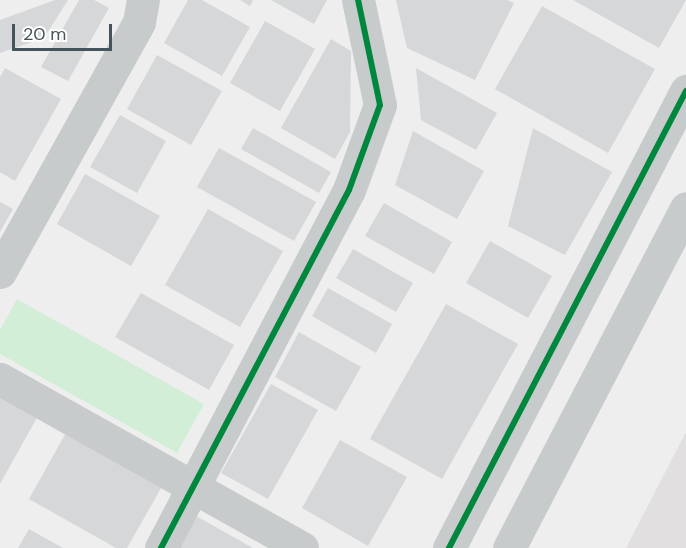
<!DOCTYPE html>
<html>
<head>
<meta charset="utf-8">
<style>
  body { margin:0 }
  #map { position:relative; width:686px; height:548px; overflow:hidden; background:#efeeee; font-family:"DM Sans",sans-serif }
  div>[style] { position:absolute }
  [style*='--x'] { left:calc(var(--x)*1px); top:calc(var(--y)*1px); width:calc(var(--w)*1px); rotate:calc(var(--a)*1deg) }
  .education>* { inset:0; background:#e1dfe0 }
  .green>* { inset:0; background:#d2eed7 }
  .building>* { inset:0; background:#d6d7d8 }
  .minor>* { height:33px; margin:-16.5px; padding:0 16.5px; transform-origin:16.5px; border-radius:16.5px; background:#c8cbcc }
  .tertiary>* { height:33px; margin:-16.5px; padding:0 16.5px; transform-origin:16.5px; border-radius:16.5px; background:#c8cbcc }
  .cycleway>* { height:6px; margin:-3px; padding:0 3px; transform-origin:3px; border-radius:3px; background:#00873e }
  span { translate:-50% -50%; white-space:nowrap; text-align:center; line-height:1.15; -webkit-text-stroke:4.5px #fff; paint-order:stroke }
  .scale { position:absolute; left:12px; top:24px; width:100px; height:27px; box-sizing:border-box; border:3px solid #45545a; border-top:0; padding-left:8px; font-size:18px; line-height:21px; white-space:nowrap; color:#45545a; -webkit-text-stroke:4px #fff; paint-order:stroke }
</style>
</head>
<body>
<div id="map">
  <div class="education">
    <i style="clip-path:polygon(686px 432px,686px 548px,626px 548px)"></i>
  </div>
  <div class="green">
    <i style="clip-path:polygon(17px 299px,204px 404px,177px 453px,0 354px,0 330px)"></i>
  </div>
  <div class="building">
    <i style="clip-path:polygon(55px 0,68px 0,44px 38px,0 53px,0 20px)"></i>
    <i style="clip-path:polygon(79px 0,94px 0,109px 8px,68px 81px,41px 67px)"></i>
    <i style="clip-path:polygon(188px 0,202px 0,250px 27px,222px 76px,164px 43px)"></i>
    <i style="clip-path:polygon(240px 0,253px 0,250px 6px)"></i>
    <i style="clip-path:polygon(271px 0,327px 0,314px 24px)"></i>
    <i style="clip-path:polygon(396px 0,507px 0,514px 3px,475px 80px,407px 48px)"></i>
    <i style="clip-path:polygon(573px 0,686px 0,659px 48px)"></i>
    <i style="clip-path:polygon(542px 6px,655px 69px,608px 153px,495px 89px)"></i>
    <i style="clip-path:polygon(265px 21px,315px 49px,280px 111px,230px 83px)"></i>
    <i style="clip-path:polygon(331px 39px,351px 51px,350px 132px,335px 159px,281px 128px)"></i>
    <i style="clip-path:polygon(157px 55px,222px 91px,191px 145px,127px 109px)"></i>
    <i style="clip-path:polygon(5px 68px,61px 99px,15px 181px,0 172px,0 77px)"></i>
    <i style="clip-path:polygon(416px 68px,497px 113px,476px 150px,421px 120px)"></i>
    <i style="clip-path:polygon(120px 115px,166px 141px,137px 193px,90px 167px)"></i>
    <i style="clip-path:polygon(253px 128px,331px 172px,319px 193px,241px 149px)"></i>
    <i style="clip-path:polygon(533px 128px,612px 172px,565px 255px,508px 226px)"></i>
    <i style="clip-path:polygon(413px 131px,484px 171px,457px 219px,395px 185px)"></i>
    <i style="clip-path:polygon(219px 148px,316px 202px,294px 241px,197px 187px)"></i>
    <i style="clip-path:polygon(85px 174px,160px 216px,131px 266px,57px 224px)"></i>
    <i style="clip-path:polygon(0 202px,13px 209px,0 232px)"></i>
    <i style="clip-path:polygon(384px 203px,452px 242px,434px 274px,365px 236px)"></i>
    <i style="clip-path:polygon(208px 209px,283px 251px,240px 327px,165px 285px)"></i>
    <i style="clip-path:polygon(490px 241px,552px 276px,528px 318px,466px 283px)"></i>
    <i style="clip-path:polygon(353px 249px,413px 283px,396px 312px,336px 278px)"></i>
    <i style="clip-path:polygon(328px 288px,392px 324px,376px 353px,312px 316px)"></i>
    <i style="clip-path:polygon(141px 293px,234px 345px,209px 390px,115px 337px)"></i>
    <i style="clip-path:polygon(446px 304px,518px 344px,442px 479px,370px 439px)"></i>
    <i style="clip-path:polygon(299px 332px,361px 367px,336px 411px,275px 377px)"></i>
    <i style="clip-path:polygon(271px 384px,318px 410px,268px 499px,221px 473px)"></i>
    <i style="clip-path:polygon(0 392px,39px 414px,0 484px)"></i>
    <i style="clip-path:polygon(68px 429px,164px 483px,127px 548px,116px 548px,29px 499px)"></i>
    <i style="clip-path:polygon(340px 440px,407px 477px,368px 546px,302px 508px)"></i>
    <i style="clip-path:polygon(196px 516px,253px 548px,178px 548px)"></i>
    <i style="clip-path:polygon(29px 529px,63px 548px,18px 548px)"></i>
  </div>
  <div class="minor">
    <i style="--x:0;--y:272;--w:286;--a:-60.9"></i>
    <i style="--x:139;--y:22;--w:22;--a:-80"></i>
    <i style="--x:0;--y:379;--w:346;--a:29.2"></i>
    <i style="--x:161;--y:548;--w:404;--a:-62.3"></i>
    <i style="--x:349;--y:190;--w:90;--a:-70"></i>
    <i style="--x:380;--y:105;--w:107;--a:-101.8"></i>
  </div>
  <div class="tertiary">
    <i style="--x:449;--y:548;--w:515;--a:-62.59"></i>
    <i style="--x:509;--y:548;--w:383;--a:-62.5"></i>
  </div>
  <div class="cycleway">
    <i style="--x:161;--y:548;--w:404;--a:-62.3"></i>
    <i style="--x:349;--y:190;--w:90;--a:-70"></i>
    <i style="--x:380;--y:105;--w:107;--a:-101.8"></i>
    <i style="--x:449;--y:548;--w:515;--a:-62.59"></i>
  </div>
  <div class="scale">20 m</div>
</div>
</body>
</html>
